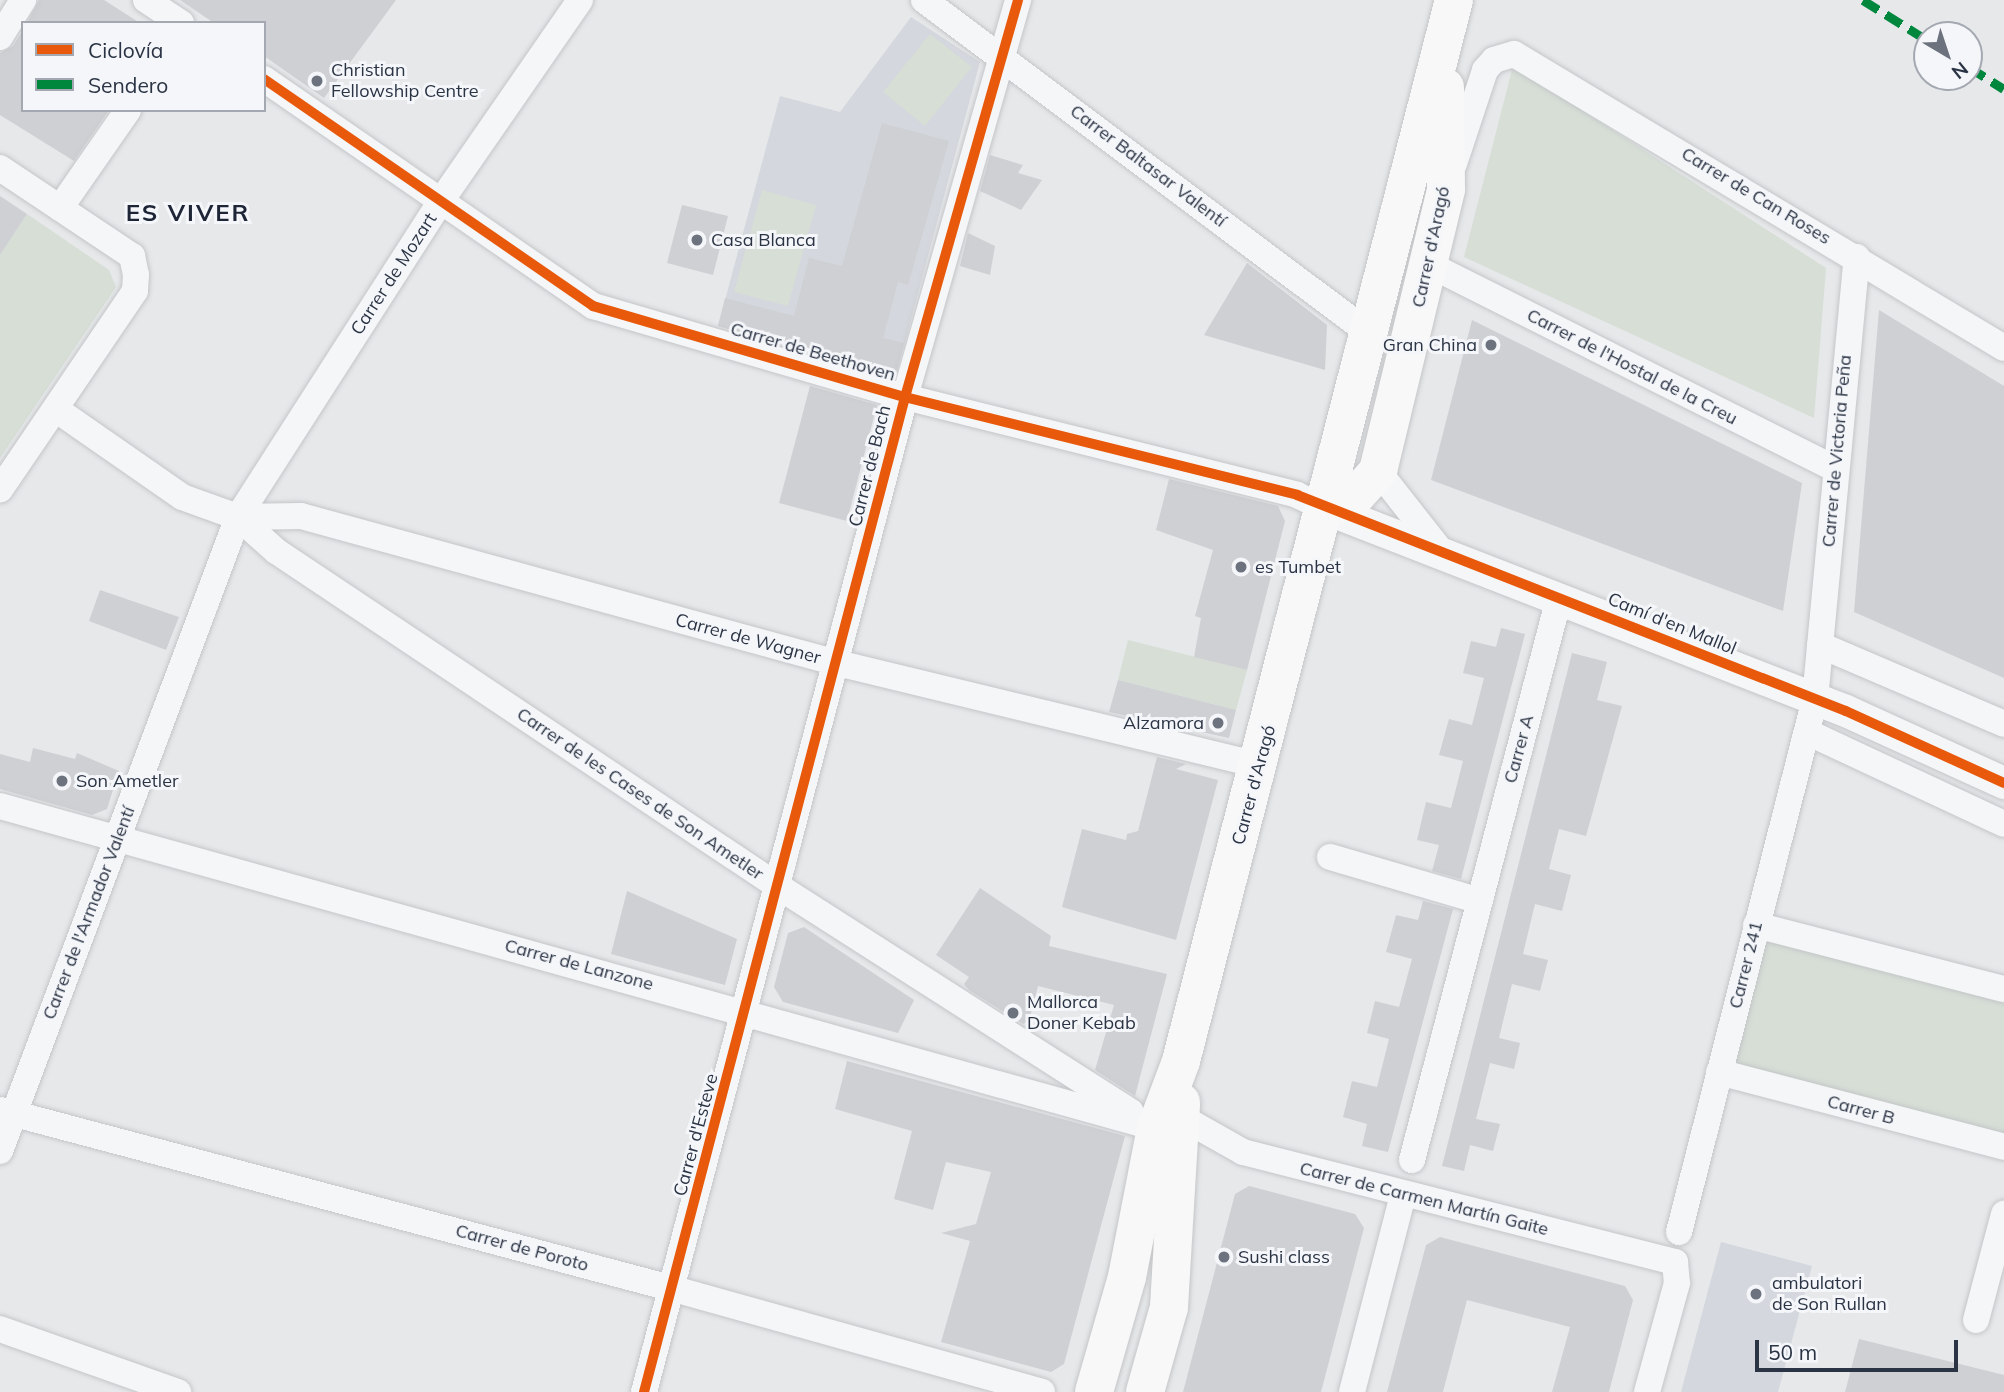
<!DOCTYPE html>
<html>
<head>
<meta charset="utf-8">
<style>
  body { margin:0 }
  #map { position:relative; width:2004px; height:1392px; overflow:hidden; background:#e6e8ea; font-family:Mulish,sans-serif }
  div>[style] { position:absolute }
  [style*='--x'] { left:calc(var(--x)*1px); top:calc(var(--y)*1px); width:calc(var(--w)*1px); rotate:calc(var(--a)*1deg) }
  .built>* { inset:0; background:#d4d7dd }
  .green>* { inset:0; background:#d6ded6 }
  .building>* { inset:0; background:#ced0d3 }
  .roads { filter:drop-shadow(0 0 2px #c4c6c8) drop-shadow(0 0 2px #c4c6c8) }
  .minor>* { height:26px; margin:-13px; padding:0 13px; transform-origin:13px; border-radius:13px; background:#f5f6f7 }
  .tertiary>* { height:32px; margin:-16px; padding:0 16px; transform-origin:16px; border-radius:16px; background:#f5f6f7 }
  .primary>* { height:38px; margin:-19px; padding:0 19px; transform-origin:19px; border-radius:19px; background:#f8f8f8 }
  .quiet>* { height:9px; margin-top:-4.5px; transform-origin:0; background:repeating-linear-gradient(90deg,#00873e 0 18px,transparent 0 27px) }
  .cycleway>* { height:10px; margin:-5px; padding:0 5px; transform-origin:5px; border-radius:5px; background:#e8590c }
  .dots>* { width:19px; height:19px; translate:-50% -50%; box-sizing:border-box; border:4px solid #f4f6f9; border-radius:50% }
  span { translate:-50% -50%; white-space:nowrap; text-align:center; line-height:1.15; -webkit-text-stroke:6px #f4f6f9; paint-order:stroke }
  .poi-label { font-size:18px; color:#2b3445 }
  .left { translate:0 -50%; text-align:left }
  .right { translate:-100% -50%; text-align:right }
  .street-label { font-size:18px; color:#2b3445 }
  .district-label { font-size:24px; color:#1d2536; font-weight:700; letter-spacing:2px }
  .legend { position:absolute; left:21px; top:21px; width:245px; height:91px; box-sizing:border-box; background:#f4f6f9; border:2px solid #a4a8b1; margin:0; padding:9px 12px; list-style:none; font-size:21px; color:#2b3445 }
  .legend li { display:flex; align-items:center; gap:14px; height:35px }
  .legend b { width:35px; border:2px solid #a4a8b1 }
  .north { position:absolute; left:1913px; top:21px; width:70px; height:70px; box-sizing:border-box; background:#f4f6f9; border:2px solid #a4a8b1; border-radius:50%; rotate:141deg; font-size:19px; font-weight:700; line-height:28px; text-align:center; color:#2b3445 }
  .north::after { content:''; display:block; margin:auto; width:24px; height:32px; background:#6c737f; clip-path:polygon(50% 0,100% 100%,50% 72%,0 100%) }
  .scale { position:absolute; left:1755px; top:1340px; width:203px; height:32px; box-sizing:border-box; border:4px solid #2b3445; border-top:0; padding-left:9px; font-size:21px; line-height:24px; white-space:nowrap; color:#2b3445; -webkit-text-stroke:5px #f4f6f9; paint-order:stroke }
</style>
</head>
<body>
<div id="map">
  <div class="built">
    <i style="clip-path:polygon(911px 17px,980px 62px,897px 372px,718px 326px,780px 96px,840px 112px)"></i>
    <i style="clip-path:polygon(1721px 1242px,1812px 1266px,1778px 1392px,1681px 1392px)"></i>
  </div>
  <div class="green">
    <i style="clip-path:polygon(930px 34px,972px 67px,925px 126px,883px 92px)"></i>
    <i style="clip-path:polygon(1513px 66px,1826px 268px,1814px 418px,1464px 257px)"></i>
    <i style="clip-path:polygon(762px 190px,816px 205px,788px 306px,734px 292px)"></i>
    <i style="clip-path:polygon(27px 214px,109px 270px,116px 287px,0 458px,0 255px)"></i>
    <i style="clip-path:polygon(1128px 640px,1247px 670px,1236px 710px,1118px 680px)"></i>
    <i style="clip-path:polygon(1756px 925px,2004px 989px,2004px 1147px,1719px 1072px)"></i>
  </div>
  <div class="building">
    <i style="clip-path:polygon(39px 0,104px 0,140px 23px,27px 23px)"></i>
    <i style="clip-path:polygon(180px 0,396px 0,324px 98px,264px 56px,264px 23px,214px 23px)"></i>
    <i style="clip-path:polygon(23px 30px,23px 110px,109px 110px,74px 161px,0 115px,0 53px,13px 46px)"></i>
    <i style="clip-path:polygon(882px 123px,949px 141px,908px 285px,898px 282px,883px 338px,904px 343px,896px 372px,886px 369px,885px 375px,718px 326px,725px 298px,794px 316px,809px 258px,842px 266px)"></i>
    <i style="clip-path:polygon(990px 155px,1023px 165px,1018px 173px,1042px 180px,1021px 210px,980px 191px)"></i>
    <i style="clip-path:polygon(0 196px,27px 214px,0 255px)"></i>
    <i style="clip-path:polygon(682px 205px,728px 216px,713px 275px,667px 263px)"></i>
    <i style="clip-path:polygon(968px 233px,995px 246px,990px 275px,960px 266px)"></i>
    <i style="clip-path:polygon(1247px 263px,1327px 325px,1325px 370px,1204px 335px)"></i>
    <i style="clip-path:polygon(1879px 310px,2004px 386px,2004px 678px,1854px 612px)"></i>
    <i style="clip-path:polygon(1472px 320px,1802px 483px,1783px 611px,1431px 480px)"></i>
    <i style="clip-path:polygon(810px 386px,877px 405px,847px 521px,779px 503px)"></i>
    <i style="clip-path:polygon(1169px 479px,1278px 506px,1285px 521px,1247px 670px,1194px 657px,1201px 618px,1195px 616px,1213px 550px,1156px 530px)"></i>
    <i style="clip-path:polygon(100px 590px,179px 617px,166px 650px,89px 621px)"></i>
    <i style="clip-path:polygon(1501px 628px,1525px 634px,1461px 879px,1432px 871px,1439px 845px,1417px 840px,1426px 802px,1451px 808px,1463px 761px,1439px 755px,1449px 719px,1472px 725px,1484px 678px,1463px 673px,1471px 641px,1496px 647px)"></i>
    <i style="clip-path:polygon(1572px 653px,1607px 662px,1597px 700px,1622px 706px,1586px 836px,1559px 829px,1549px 869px,1571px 875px,1562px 911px,1535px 904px,1523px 954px,1548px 960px,1540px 991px,1512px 984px,1499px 1038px,1520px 1043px,1514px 1069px,1490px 1063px,1476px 1119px,1500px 1124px,1493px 1151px,1470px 1145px,1464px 1171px,1442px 1166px)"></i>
    <i style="clip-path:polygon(1118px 680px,1236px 710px,1229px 738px,1109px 712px)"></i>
    <i style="clip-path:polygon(33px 748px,75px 759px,77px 753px,119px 771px,107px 809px,92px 815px,0 789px,0 754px,30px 762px)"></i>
    <i style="clip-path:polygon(1157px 757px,1186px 764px,1176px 769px,1218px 780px,1176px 940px,1062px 907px,1082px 829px,1126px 840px,1127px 834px,1138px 831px)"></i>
    <i style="clip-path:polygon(980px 888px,1051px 936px,1049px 946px,1167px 974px,1135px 1096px,1095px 1070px,1114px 1005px,1038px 986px,1029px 1021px,1023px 1024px,969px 990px,964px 984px,969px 977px,936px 955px)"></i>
    <i style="clip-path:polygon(627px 891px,737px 939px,725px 985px,611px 954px)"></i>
    <i style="clip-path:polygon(1423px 901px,1453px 909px,1388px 1152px,1362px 1146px,1367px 1124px,1343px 1117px,1352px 1081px,1377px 1087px,1389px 1039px,1367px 1033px,1375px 1001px,1399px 1007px,1412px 959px,1386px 952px,1396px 915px,1418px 920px)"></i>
    <i style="clip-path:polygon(804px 927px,914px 1000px,898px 1033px,783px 1002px,774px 987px,788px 933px)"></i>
    <i style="clip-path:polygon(847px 1061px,1125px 1136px,1064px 1364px,1051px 1372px,941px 1342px,970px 1241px,941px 1233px,976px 1224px,991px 1172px,946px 1162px,933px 1210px,894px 1199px,912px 1131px,835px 1109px)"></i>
    <i style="clip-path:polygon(1249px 1186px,1355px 1214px,1364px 1228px,1321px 1392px,1183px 1392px,1235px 1194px)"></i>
    <i style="clip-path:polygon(1440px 1237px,1625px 1286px,1633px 1300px,1609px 1392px,1552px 1392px,1570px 1327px,1467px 1300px,1443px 1392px,1387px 1392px,1426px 1245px)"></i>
    <i style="clip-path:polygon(1859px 1339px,2004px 1375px,2004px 1392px,1845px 1392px)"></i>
  </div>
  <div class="roads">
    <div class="minor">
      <i style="--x:146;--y:0;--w:42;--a:33.3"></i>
      <i style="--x:924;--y:0;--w:556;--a:36.81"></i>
      <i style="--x:0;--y:37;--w:44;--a:-58.1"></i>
      <i style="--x:264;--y:79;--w:400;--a:34.6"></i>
      <i style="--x:593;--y:306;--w:325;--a:16.3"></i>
      <i style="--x:905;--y:397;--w:404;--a:14"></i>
      <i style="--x:1297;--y:495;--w:30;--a:26"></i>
      <i style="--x:1454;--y:164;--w:99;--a:-71.7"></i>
      <i style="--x:1485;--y:70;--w:13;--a:-48"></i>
      <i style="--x:1494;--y:60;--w:21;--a:-17"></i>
      <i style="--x:1514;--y:54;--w:571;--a:30.96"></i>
      <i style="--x:0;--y:168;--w:159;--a:33.7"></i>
      <i style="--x:132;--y:256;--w:19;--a:78"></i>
      <i style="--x:136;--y:275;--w:16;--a:94"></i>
      <i style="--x:135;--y:291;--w:240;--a:124.2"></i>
      <i style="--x:60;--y:208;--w:119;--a:-55.2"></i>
      <i style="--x:1430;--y:265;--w:452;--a:26.7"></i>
      <i style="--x:57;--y:410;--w:152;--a:34.8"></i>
      <i style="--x:182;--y:497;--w:59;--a:19.7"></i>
      <i style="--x:238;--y:517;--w:63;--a:-0.9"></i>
      <i style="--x:301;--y:516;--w:556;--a:15.34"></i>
      <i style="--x:837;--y:663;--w:434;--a:13.6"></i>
      <i style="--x:1378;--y:471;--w:107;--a:51.8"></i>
      <i style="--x:238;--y:517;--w:51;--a:41.8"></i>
      <i style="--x:276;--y:551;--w:601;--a:33.74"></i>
      <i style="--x:776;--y:885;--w:421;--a:32.6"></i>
      <i style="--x:1820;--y:645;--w:200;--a:23.2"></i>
      <i style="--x:1807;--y:732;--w:217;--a:25"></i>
      <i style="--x:0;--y:806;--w:1200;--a:15.57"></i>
      <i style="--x:1330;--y:857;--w:156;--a:16.3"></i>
      <i style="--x:1756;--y:925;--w:256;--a:14.5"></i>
      <i style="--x:1719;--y:1072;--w:295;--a:14.7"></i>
      <i style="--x:0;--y:1110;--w:697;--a:14.87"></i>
      <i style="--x:674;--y:1289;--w:382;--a:15.6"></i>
      <i style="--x:1181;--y:1117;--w:71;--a:29.4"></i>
      <i style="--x:1243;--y:1152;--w:446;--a:14.3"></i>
      <i style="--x:1675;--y:1262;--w:21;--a:85"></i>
      <i style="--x:1677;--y:1283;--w:113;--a:105.4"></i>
      <i style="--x:0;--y:1151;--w:677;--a:-69.42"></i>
      <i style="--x:238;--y:517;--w:376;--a:-57.3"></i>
      <i style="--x:441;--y:201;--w:244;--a:-55.3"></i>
      <i style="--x:1412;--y:1160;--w:581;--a:-75.34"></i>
      <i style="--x:1679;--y:1232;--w:550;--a:-75.69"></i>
      <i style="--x:1815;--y:699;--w:444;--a:-84.6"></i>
      <i style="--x:1976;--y:1320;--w:110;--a:-75.2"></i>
      <i style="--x:0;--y:1329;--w:189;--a:19.5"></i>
      <i style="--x:644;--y:1392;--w:1029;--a:-75.3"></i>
      <i style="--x:905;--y:397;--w:413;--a:-74.1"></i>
      <i style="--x:1352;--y:1392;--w:203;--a:-75.5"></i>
    </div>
    <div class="tertiary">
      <i style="--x:1324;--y:508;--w:560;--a:21.25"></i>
      <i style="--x:1846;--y:711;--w:174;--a:24.5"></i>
    </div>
    <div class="primary">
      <i style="--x:1324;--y:508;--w:30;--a:-17"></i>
      <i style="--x:1353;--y:499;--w:38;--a:-48"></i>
      <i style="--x:1378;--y:471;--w:290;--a:-76.4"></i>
      <i style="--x:1446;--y:189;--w:102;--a:-90.6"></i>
      <i style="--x:1094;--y:1392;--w:120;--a:-74"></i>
      <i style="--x:1127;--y:1277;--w:152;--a:-79"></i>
      <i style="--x:1156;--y:1128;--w:72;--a:-69.5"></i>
      <i style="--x:1181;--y:1061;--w:1096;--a:-75.57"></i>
      <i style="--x:1145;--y:1392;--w:88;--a:-74.2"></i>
      <i style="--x:1169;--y:1307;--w:205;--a:-86.6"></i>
    </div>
  </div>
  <div class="quiet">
    <i style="--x:1863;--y:0;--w:75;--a:32"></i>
    <i style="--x:1969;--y:67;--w:41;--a:32.2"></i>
  </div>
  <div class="cycleway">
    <i style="--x:264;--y:79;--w:400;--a:34.6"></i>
    <i style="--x:593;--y:306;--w:325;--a:16.3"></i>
    <i style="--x:905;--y:397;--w:404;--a:14"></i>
    <i style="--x:1297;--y:495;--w:590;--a:21.48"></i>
    <i style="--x:1846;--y:711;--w:174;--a:24.5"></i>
    <i style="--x:644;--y:1392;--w:1029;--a:-75.3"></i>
    <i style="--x:905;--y:397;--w:413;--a:-74.1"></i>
  </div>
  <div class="dots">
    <i style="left:317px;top:81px;background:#6c737f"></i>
    <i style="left:697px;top:240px;background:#6c737f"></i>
    <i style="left:1491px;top:345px;background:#6c737f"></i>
    <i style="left:1241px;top:567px;background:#6c737f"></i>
    <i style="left:1218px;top:723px;background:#6c737f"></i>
    <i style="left:62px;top:781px;background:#6c737f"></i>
    <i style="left:1013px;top:1013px;background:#6c737f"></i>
    <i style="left:1224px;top:1257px;background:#6c737f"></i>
    <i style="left:1756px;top:1294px;background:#6c737f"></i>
  </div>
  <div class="poi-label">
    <span class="left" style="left:331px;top:81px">Christian<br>Fellowship Centre</span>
    <span class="left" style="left:711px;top:240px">Casa Blanca</span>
    <span class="right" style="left:1477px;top:345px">Gran China</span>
    <span class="left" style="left:1255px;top:567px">es Tumbet</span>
    <span class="right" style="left:1204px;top:723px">Alzamora</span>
    <span class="left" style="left:76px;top:781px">Son Ametler</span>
    <span class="left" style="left:1027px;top:1013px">Mallorca<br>Doner Kebab</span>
    <span class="left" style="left:1238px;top:1257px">Sushi class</span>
    <span class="left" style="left:1772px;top:1294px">ambulatori<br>de Son Rullan</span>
  </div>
  <div class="street-label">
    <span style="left:1148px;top:166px;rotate:37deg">Carrer Baltasar Valentí</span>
    <span style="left:1756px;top:196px;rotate:31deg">Carrer de Can Roses</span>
    <span style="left:1431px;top:247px;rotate:-78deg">Carrer d'Aragó</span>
    <span style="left:394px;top:274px;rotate:-57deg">Carrer de Mozart</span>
    <span style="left:813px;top:352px;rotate:16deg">Carrer de Beethoven</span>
    <span style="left:1632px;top:367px;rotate:27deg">Carrer de l'Hostal de la Creu</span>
    <span style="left:1837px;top:451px;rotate:-85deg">Carrer de Victoria Peña</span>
    <span style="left:870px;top:466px;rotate:-76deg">Carrer de Bach</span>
    <span style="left:1672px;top:624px;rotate:22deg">Camí d'en Mallol</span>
    <span style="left:748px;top:639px;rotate:15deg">Carrer de Wagner</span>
    <span style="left:1519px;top:749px;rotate:-75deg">Carrer A</span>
    <span style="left:1254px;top:785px;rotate:-75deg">Carrer d'Aragó</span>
    <span style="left:640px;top:794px;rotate:34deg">Carrer de les Cases de Son Ametler</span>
    <span style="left:89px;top:913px;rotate:-69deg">Carrer de l'Armador Valentí</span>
    <span style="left:579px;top:965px;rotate:15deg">Carrer de Lanzone</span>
    <span style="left:1746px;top:965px;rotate:-76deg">Carrer 241</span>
    <span style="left:1861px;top:1110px;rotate:15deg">Carrer B</span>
    <span style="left:696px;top:1135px;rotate:-75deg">Carrer d'Esteve</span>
    <span style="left:1424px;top:1199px;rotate:14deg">Carrer de Carmen Martín Gaite</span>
    <span style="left:522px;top:1248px;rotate:15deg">Carrer de Poroto</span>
  </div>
  <div class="district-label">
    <span style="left:188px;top:213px">ES VIVER</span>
  </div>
  <ul class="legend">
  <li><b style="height:9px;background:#e8590c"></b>Ciclovía</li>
  <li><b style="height:9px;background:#00873e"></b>Sendero</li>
  </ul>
  <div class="north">N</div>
  <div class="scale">50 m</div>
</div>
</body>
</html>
